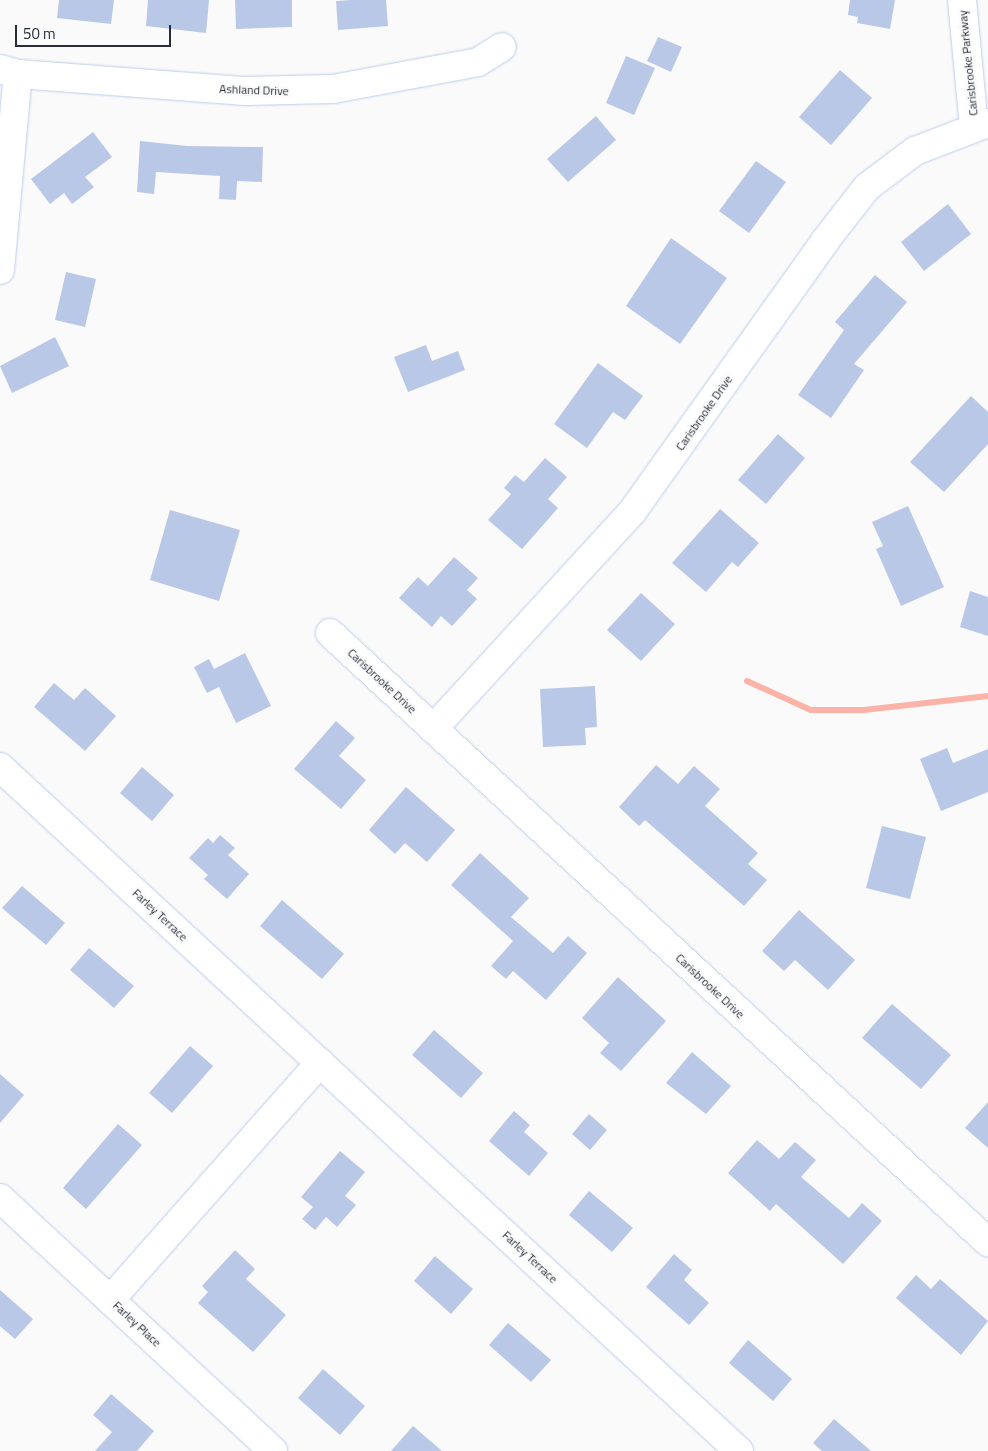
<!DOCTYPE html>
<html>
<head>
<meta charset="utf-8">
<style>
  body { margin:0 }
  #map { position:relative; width:988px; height:1451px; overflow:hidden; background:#fafafa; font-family:"Titillium Web",sans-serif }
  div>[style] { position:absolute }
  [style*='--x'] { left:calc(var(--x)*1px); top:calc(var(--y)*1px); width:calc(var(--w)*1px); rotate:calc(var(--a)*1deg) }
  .stream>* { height:6px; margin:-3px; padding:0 3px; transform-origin:3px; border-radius:3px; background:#fbb3a8 }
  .building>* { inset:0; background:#b9c8e7 }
  .roads { filter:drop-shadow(0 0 1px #bdcceb) drop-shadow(0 0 1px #bdcceb) }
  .minor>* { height:28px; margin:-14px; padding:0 14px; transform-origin:14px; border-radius:14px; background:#fff }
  span { translate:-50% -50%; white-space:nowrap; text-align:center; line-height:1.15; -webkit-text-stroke:5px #fafafa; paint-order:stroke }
  .street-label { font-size:12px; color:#272c38 }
  .scale { position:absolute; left:15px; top:25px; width:156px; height:22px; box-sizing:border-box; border:2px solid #272c38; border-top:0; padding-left:6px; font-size:15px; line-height:18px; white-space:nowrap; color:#272c38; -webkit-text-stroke:4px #fafafa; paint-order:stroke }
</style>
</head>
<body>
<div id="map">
  <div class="stream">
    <i style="--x:747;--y:681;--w:70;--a:24.4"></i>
    <i style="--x:811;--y:710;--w:53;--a:0"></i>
    <i style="--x:864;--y:710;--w:125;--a:-6.4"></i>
  </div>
  <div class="building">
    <i style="clip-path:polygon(59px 0,114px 0,111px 24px,57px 18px)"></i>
    <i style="clip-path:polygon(148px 0,209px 0,206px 33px,146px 26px)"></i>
    <i style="clip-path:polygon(235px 0,292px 0,292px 27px,236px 29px)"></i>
    <i style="clip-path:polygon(351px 0,386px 0,388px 26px,338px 30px,336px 1px)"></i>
    <i style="clip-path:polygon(850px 0,895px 0,890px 29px,857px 23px,858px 17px,848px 15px)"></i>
    <i style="clip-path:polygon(658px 37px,682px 47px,671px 72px,647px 61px)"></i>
    <i style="clip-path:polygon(626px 56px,655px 68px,634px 115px,606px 103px)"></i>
    <i style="clip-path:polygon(840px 70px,872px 98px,831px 145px,799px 117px)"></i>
    <i style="clip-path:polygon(596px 116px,616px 140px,568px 182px,547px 159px)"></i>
    <i style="clip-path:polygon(93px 132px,112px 157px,85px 177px,94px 187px,72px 204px,64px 193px,50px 204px,31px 179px)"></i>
    <i style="clip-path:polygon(140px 141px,187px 146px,263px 147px,262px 182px,237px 181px,236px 200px,219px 199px,220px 176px,156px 172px,154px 194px,137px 192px)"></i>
    <i style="clip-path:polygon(756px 161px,786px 182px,749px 233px,719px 211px)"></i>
    <i style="clip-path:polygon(948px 204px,971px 234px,924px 271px,901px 242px)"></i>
    <i style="clip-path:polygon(671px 238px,727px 278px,680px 344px,626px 306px)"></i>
    <i style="clip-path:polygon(66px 272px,96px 279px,85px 327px,55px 320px)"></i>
    <i style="clip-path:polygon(875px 275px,907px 302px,854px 364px,864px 370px,831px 418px,798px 395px,844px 330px,835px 322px)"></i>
    <i style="clip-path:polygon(55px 337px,69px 366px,12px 393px,0 366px)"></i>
    <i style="clip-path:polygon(426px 345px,432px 361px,458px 351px,465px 370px,408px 392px,394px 357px)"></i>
    <i style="clip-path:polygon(598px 363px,643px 396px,625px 420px,613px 412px,587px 448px,554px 424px)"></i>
    <i style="clip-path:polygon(971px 396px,988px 412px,988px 444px,944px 492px,910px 462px)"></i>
    <i style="clip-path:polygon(778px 434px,805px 458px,766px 504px,738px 480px)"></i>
    <i style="clip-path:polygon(545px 458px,567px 477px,548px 499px,558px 508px,522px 549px,488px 520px,511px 494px,504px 488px,515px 475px,524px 482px)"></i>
    <i style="clip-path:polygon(908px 506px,944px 587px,901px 606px,876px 549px,883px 546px,872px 522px)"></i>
    <i style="clip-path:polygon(720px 509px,759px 543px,738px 567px,732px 562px,706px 592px,672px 563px)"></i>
    <i style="clip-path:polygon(170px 510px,240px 530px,219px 601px,150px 580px)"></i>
    <i style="clip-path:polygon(454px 557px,478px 578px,467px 590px,477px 599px,452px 626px,441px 616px,432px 627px,399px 598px,418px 577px,428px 586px)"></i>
    <i style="clip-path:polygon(970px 591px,988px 597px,988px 636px,960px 627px)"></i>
    <i style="clip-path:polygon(641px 593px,675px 624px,641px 661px,607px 630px)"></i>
    <i style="clip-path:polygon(245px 653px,271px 706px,236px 723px,219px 687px,207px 693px,194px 667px,209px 659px,214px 669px)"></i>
    <i style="clip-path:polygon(54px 683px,74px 700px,85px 688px,116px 716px,85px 751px,34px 707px)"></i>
    <i style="clip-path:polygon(595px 686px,597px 727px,585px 728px,586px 745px,543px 747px,540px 689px)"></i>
    <i style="clip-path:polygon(336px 721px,355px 738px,339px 756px,366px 780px,341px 809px,294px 769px)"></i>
    <i style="clip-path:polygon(947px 748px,953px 763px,988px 749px,988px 792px,941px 811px,920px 759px)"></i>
    <i style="clip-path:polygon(656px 765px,678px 784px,694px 766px,720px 789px,705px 806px,758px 853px,748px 864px,767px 880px,744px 906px,645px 820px,639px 826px,619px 807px)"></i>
    <i style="clip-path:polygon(142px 767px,174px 795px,152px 821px,120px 793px)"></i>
    <i style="clip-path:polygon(406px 787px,455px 830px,427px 862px,405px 843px,395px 854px,369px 830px)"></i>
    <i style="clip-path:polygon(882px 826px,926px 837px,910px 899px,866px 888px)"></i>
    <i style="clip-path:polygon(220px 835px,235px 848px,228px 855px,249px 874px,227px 899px,204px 879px,208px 875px,189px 858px,208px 838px,213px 843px)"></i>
    <i style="clip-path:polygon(480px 853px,529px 898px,511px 917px,553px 953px,568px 936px,587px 953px,546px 1000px,513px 971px,506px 979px,491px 966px,513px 941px,451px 885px)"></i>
    <i style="clip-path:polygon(22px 886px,65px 923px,46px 945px,2px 908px)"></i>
    <i style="clip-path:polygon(282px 900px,344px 954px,322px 979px,260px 926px)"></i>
    <i style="clip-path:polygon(799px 910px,855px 960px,828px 990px,795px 960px,784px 971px,762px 951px)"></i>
    <i style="clip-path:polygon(89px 948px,134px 986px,114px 1008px,70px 970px)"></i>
    <i style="clip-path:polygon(618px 977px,666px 1021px,621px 1071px,600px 1053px,609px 1043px,582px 1018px)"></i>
    <i style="clip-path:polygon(892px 1004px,951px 1055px,921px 1089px,862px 1038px)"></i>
    <i style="clip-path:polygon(434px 1030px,483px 1073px,461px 1098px,412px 1055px)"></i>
    <i style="clip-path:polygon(190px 1046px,213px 1066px,172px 1113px,149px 1093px)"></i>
    <i style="clip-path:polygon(692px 1052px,731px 1086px,706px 1114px,666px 1083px)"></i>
    <i style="clip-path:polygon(0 1074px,24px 1095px,0 1123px)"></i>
    <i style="clip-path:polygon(988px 1102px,988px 1148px,965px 1128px)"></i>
    <i style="clip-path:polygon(514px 1111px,530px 1125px,524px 1132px,548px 1153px,529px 1176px,489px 1141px)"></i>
    <i style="clip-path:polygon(589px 1114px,607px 1130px,590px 1150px,572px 1134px)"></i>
    <i style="clip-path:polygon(118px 1124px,142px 1145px,86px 1209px,63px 1188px)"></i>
    <i style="clip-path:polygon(757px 1140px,779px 1159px,795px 1142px,816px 1160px,801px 1177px,849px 1218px,862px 1203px,882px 1221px,843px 1264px,776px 1204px,770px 1211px,728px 1173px)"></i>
    <i style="clip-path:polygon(340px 1151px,365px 1172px,345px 1196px,356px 1205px,337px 1227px,326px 1217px,315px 1230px,302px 1219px,313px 1207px,301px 1197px)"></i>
    <i style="clip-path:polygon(589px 1191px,633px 1228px,612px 1252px,569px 1215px)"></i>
    <i style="clip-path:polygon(235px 1250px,255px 1269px,246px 1279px,286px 1315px,253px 1352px,198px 1303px,208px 1292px,202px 1286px)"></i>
    <i style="clip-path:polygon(674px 1254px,692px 1270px,684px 1280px,709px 1303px,689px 1325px,646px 1287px)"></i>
    <i style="clip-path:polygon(435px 1256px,473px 1289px,451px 1314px,414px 1281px)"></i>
    <i style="clip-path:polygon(916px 1275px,931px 1289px,940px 1279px,988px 1321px,961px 1355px,896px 1298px)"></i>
    <i style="clip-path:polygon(0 1290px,33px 1319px,15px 1339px,0 1326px)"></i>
    <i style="clip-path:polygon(508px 1323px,551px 1360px,531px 1382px,489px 1345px)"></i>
    <i style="clip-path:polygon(748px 1340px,792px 1379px,773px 1401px,729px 1363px)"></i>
    <i style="clip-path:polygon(323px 1369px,365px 1406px,340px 1435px,298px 1398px)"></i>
    <i style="clip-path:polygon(111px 1394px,154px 1431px,137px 1451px,95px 1451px,112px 1432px,93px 1415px)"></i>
    <i style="clip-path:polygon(834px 1419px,871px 1451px,822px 1451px,813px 1443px)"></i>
    <i style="clip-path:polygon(413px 1426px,442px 1451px,391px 1451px)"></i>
  </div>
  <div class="roads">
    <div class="minor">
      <i style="--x:962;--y:0;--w:128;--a:84.6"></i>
      <i style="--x:0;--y:69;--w:19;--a:16"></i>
      <i style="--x:18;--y:74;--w:228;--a:4.3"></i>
      <i style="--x:245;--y:91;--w:88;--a:-1.3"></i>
      <i style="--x:333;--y:89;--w:147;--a:-10.5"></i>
      <i style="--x:478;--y:62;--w:28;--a:-32"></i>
      <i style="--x:0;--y:270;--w:197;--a:-84.8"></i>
      <i style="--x:330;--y:633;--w:897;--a:42.79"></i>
      <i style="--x:433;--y:729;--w:294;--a:-47.5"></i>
      <i style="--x:632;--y:512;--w:333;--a:-54.5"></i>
      <i style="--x:825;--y:241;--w:68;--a:-52.1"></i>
      <i style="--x:867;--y:187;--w:60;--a:-36.9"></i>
      <i style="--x:915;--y:151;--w:78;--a:-21"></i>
      <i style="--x:0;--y:767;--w:1007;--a:42.79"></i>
      <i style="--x:0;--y:1198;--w:372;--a:42.8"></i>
      <i style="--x:110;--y:1300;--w:317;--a:-48.5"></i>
    </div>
  </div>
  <div class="street-label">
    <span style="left:968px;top:63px;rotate:-96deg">Carisbrooke Parkway</span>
    <span style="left:254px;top:90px;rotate:2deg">Ashland Drive</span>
    <span style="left:704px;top:413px;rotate:-55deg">Carisbrooke Drive</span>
    <span style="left:382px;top:681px;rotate:43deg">Carisbrooke Drive</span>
    <span style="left:160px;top:915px;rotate:43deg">Farley Terrace</span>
    <span style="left:710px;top:986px;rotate:43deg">Carisbrooke Drive</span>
    <span style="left:530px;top:1257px;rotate:43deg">Farley Terrace</span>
    <span style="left:137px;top:1324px;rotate:43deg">Farley Place</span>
  </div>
  <div class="scale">50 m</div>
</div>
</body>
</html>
